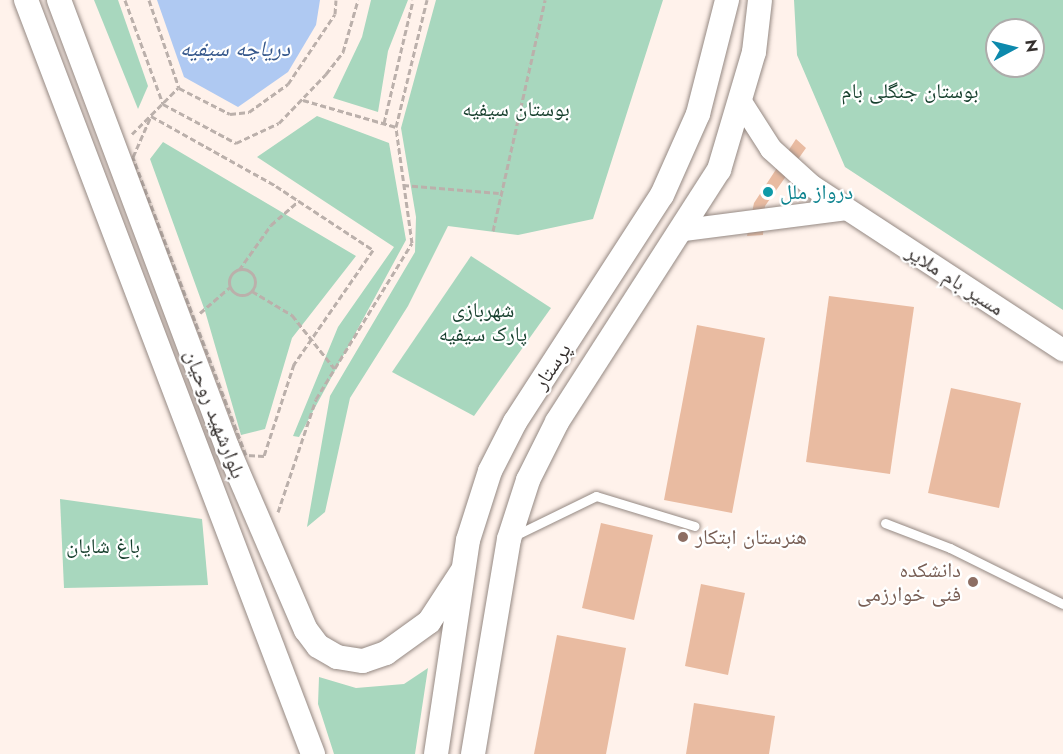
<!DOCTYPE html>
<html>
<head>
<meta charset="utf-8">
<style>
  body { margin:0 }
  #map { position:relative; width:1063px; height:754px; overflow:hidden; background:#fff2eb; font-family:Jost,"Noto Naskh Arabic",sans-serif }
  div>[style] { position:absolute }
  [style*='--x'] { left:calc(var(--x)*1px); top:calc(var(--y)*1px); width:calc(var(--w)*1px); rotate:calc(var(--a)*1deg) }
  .green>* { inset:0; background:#a8d7be }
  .water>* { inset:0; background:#afc9f2 }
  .building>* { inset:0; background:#e9bba1 }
  .path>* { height:3px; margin-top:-1.5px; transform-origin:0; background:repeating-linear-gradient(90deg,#bbb0ab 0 6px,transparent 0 9px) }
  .path>.ring { margin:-1.5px; padding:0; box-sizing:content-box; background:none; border:3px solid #bbb0ab; border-radius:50% }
  .roads { filter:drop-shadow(0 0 2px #958983) drop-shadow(0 0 2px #958983) }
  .service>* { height:9px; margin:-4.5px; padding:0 4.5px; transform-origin:4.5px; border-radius:4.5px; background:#fff }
  .tertiary>* { height:22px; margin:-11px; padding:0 11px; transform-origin:11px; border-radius:11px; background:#fff }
  .secondary>* { height:24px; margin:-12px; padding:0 12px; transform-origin:12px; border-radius:12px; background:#fff }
  .dots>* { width:16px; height:16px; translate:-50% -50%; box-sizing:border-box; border:3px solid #fff; border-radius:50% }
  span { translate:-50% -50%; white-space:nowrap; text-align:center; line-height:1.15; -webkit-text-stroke:4.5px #fff; paint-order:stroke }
  .park-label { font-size:21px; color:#163f2d }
  .culture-label { font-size:21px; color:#0d838f }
  .left { translate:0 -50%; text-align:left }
  .street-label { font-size:21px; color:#35302e }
  .education-label { font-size:21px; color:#785e54 }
  .right { translate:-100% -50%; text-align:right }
  .water-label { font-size:22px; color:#35578b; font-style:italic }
  .north { position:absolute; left:985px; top:18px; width:60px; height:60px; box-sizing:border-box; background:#fff; border:2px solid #aeacab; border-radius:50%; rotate:83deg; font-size:16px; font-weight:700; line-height:24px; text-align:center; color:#35302e }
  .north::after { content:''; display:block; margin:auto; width:21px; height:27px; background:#0d89ac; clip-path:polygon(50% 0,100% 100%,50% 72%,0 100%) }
</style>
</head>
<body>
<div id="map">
  <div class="green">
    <i style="clip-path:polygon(94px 0,118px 0,148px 86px,138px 109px)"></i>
    <i style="clip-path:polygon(371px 0,408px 0,388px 51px,378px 112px,333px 98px,362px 37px)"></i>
    <i style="clip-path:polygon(436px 0,663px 0,593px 219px,518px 235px,448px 226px,408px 306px,350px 398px,325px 512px,307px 527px,330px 396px,415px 252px,416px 217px,401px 128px)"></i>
    <i style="clip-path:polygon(evenodd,794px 0,1063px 0,1063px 310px,845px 167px,797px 55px,794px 0,997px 30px,1033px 30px,1033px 66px,997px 66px,997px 30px)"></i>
    <i style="clip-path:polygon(317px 116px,389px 143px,406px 240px,299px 437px,293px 436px,338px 327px,394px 247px,257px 157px)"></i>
    <i style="clip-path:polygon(163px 142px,356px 256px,292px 338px,265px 429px,241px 435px,205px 311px,150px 159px)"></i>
    <i style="clip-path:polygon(471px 256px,551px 308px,474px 416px,392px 372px)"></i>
    <i style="clip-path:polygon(60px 499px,202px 519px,208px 585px,64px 588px)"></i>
    <i style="clip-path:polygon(428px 668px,415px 754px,334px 754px,318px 704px,319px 677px,356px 688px,404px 684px)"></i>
  </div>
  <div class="water">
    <i style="clip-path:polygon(157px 0,320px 0,316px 25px,288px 72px,238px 107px,184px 77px)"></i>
  </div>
  <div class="building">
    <i style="clip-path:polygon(796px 139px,806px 148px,765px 206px,763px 235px,747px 236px,754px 203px)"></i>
    <i style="clip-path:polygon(829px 296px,914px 307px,890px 474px,806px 462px)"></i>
    <i style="clip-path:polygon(697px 325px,765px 338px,732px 513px,664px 500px)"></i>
    <i style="clip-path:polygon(951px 388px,1021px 403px,999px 508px,928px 493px)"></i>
    <i style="clip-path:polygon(601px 523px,653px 535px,634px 620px,582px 608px)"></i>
    <i style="clip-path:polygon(701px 584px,745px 593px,728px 675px,685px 666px)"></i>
    <i style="clip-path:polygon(557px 635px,626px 648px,606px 754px,534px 754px)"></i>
    <i style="clip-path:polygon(694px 703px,775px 716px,769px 754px,686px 754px)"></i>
  </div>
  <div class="path">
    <i style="--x:125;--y:0;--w:111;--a:69.9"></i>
    <i style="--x:163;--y:104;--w:83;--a:28.1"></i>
    <i style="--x:236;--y:143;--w:47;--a:-24.9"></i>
    <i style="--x:279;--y:123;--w:68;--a:-46.2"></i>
    <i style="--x:326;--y:74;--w:28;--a:-52"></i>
    <i style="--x:343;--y:52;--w:54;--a:-73.9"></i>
    <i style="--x:149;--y:0;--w:93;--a:71.2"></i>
    <i style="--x:179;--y:88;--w:57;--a:27"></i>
    <i style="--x:230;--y:114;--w:19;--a:-6"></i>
    <i style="--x:249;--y:112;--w:48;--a:-35.7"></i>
    <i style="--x:288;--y:84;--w:84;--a:-56.1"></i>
    <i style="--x:335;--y:14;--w:14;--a:-86"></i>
    <i style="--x:303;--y:100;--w:97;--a:16.2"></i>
    <i style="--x:151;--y:116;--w:143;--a:29.2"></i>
    <i style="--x:276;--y:186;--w:116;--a:33.4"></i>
    <i style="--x:373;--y:250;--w:139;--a:124.7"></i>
    <i style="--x:294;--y:364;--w:97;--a:108.1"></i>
    <i style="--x:264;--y:456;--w:18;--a:-177"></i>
    <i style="--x:246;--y:455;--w:319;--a:-110.8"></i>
    <i style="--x:133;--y:157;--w:45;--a:-66.3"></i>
    <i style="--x:384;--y:123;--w:126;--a:-76.7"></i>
    <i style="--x:132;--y:134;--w:65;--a:-45"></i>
    <i style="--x:403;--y:185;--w:96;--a:4.8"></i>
    <i style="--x:493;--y:231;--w:237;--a:-77.3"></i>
    <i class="ring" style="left:229px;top:269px;width:23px;height:23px"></i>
    <i style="--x:239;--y:270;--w:55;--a:-54.6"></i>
    <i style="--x:271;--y:225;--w:37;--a:-41"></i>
    <i style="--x:252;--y:291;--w:47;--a:31"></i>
    <i style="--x:292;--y:315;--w:68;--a:51.6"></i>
    <i style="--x:200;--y:313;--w:40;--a:-41"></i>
    <i style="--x:278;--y:512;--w:119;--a:-71.4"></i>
    <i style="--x:316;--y:399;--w:183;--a:-58.4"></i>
    <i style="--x:412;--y:243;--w:117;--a:-97.9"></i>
    <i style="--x:396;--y:127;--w:131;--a:-76.3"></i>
  </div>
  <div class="roads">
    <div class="service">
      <i style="--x:885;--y:523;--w:70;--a:21"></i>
      <i style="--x:950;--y:548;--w:126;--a:26.4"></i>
      <i style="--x:514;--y:536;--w:91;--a:-26"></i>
      <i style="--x:596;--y:496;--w:103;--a:16.9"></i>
    </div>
    <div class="tertiary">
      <i style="--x:741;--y:102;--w:56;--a:57.4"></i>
      <i style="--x:771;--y:149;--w:55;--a:42.1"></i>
      <i style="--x:812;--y:186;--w:300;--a:33.2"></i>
      <i style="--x:685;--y:230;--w:162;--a:-7.4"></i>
    </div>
    <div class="secondary">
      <i style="--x:26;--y:0;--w:807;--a:69.16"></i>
      <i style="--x:59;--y:0;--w:478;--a:69.4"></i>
      <i style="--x:227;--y:447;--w:199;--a:66.7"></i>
      <i style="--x:306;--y:630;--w:20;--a:53"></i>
      <i style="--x:318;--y:646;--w:22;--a:30"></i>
      <i style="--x:337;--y:657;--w:26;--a:9"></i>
      <i style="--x:363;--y:661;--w:24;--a:-19"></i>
      <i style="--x:386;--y:653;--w:53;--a:-35.8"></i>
      <i style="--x:429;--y:622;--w:62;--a:-56.8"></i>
      <i style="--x:436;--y:754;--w:216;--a:-81.5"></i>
      <i style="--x:468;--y:540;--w:72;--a:-72.3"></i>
      <i style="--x:490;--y:471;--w:55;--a:-63"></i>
      <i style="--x:515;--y:422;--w:270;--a:-57.1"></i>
      <i style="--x:662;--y:195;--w:89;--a:-66"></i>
      <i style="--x:698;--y:114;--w:118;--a:-75.7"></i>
      <i style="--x:473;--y:754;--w:218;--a:-80.5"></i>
      <i style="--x:509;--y:539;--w:62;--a:-72.1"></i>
      <i style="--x:528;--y:480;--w:65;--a:-63.4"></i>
      <i style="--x:557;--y:422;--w:300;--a:-57.3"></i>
      <i style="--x:719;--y:170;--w:123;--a:-73.5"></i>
      <i style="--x:754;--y:52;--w:52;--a:-83.4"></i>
    </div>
  </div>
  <div class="dots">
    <i style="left:768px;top:192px;background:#0f9aa8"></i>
    <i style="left:683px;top:537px;background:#8d6e63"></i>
    <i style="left:973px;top:582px;background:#8d6e63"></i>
  </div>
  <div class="park-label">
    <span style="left:910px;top:91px">بوستان جنگلی بام</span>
    <span style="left:516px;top:109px">بوستان سیفیه</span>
    <span style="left:483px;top:322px">شهربازی<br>پارک سیفیه</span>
    <span style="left:103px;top:546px">باغ شایان</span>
  </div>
  <div class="culture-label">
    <span class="left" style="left:780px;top:192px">درواز ملل</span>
  </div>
  <div class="street-label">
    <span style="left:955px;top:280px;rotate:33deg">مسیر بام ملایر</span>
    <span style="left:552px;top:366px;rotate:-56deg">پرستار</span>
    <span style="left:215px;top:414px;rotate:69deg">بلوارشهید روحیان</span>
  </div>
  <div class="education-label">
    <span class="left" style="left:695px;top:537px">هنرستان ابتکار</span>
    <span class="right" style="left:961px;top:582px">دانشکده<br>فنی خوارزمی</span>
  </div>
  <div class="water-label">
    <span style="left:235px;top:49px">دریاچه سیفیه</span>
  </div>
  <div class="north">N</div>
</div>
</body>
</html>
